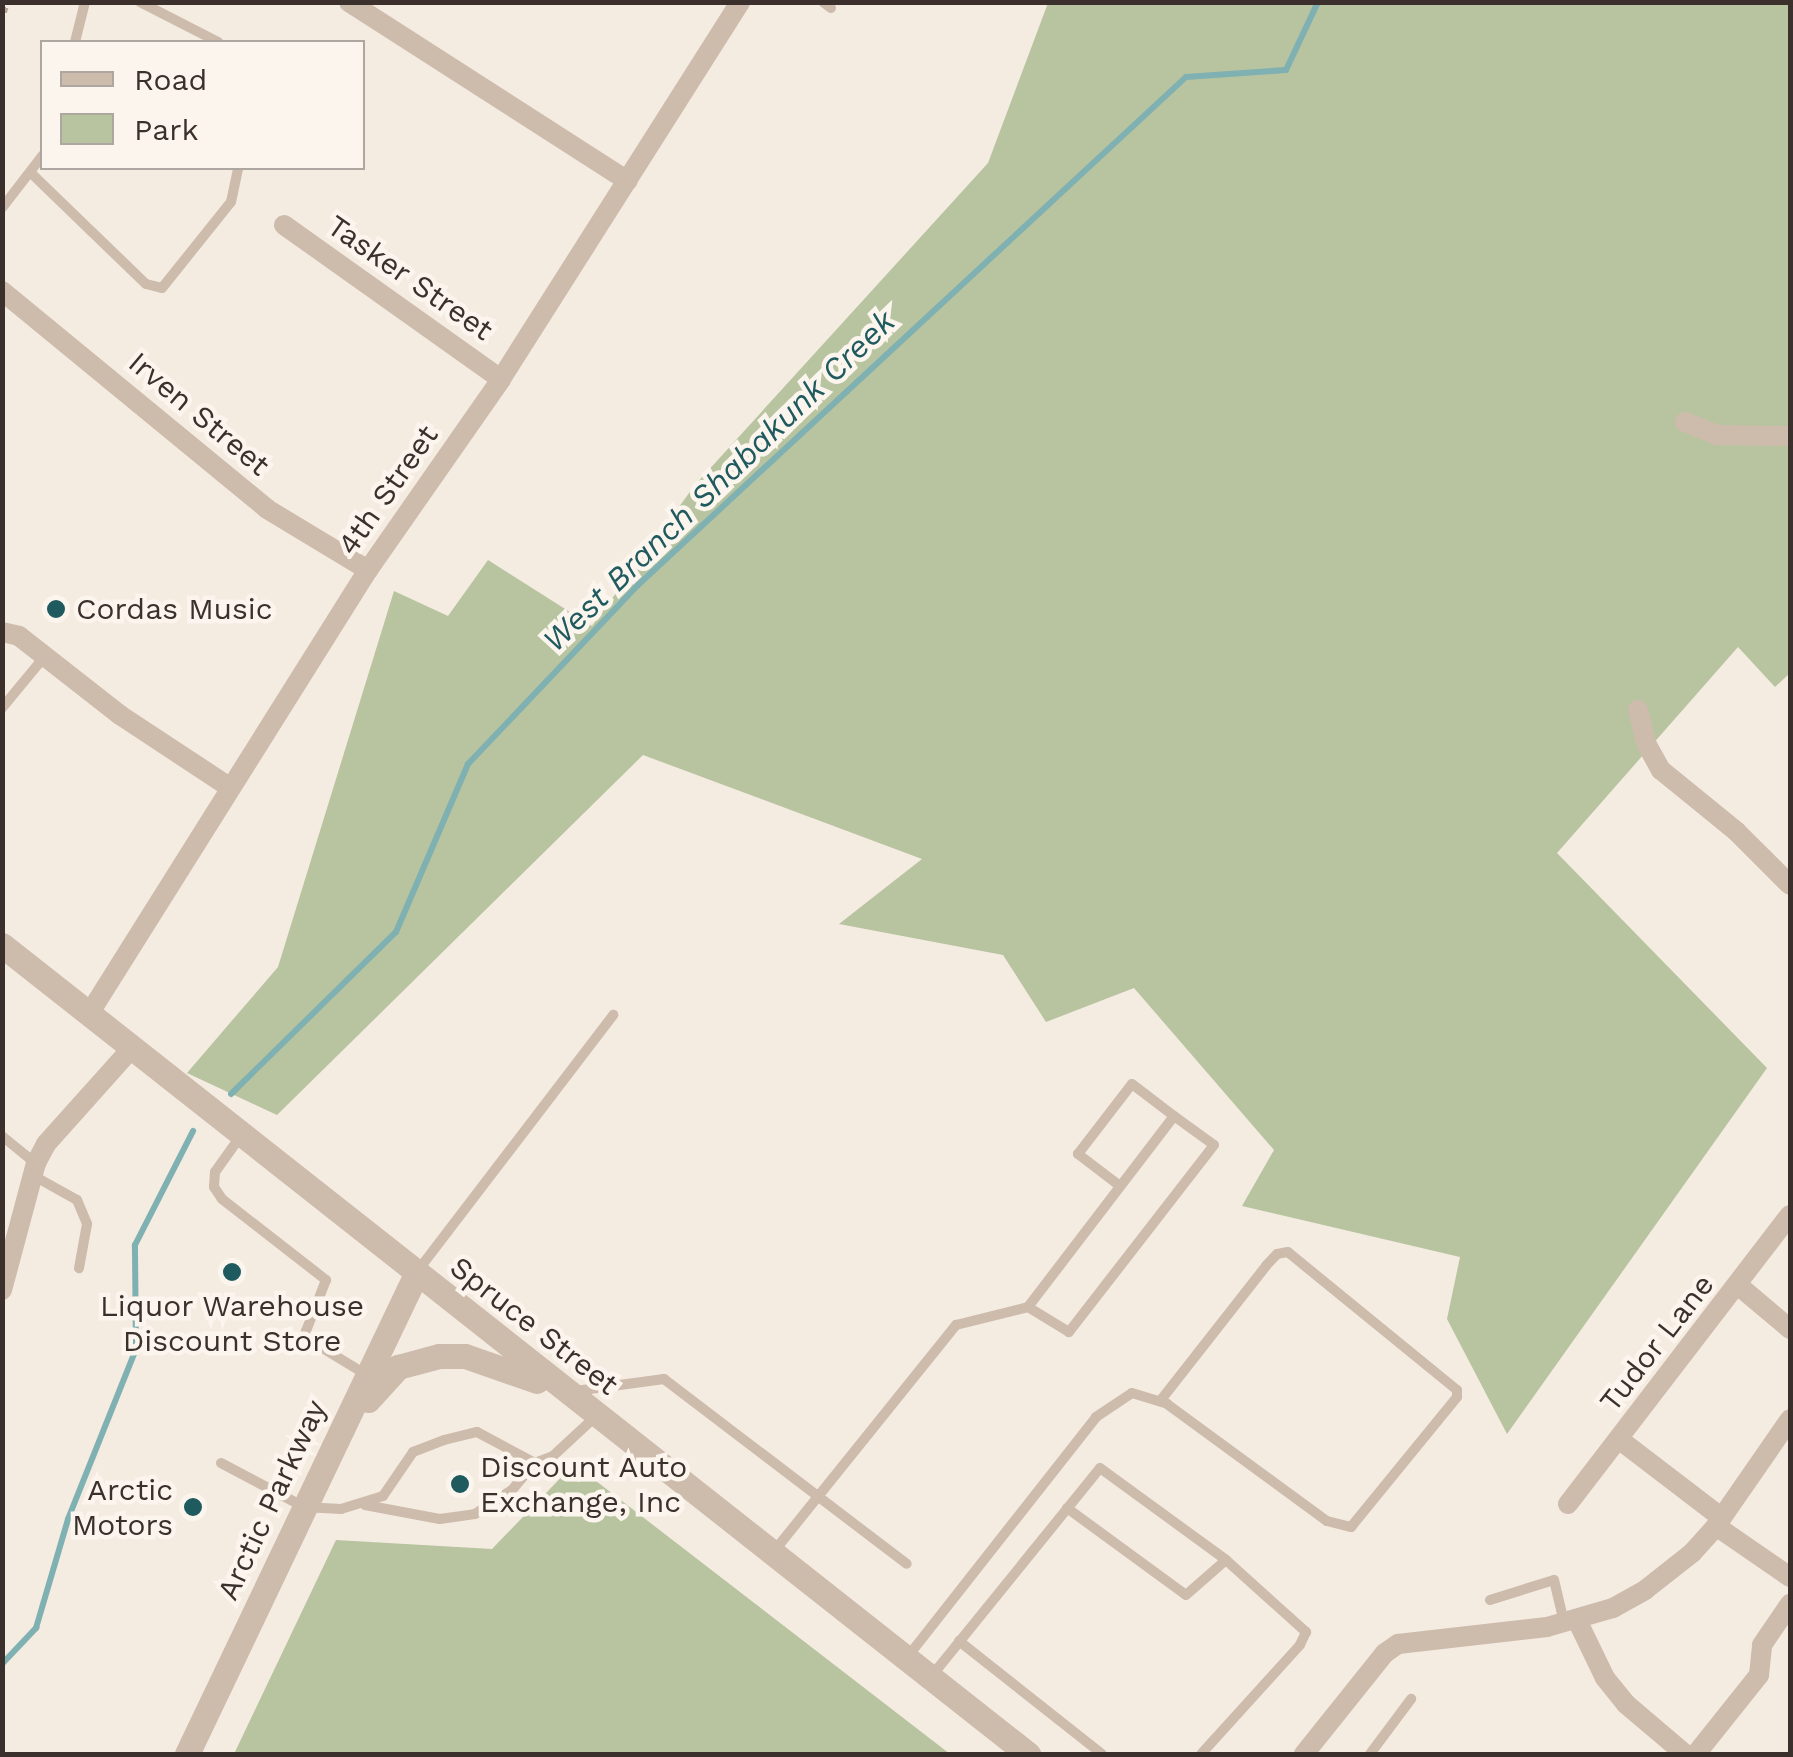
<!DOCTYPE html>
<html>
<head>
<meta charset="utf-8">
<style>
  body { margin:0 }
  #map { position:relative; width:1793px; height:1757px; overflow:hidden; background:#f4ebe1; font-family:"Work Sans",sans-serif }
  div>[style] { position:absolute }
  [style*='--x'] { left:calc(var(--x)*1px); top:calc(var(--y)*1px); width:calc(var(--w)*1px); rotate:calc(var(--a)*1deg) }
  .green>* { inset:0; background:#b8c4a0 }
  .stream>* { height:6px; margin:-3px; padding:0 3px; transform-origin:3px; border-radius:3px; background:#7fb0b2 }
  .path>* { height:4px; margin-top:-2px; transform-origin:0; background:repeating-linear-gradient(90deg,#b9a596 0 5px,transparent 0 10px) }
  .service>* { height:10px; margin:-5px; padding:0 5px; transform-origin:5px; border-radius:5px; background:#cdbbac }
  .minor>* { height:20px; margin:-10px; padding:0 10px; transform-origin:10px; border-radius:10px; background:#cdbbac }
  .tertiary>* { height:25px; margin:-12.5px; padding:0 12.5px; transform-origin:12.5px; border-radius:12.5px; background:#cdbbac }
  .dots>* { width:28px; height:28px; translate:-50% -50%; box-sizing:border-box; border:5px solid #fbf5ee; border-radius:50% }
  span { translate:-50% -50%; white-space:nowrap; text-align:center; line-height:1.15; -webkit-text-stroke:9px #fbf5ee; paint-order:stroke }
  .street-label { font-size:30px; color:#3b302b }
  .poi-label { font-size:30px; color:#3b302b }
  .left { translate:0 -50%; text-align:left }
  .right { translate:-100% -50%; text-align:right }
  .water-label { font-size:32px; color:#1f5a5e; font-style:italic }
  .frame { position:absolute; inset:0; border:5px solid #3b302b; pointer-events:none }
  .legend { position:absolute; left:40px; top:40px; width:325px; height:130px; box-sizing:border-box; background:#fbf5ee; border:2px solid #aea6a0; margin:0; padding:12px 18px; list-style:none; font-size:30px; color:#3b302b }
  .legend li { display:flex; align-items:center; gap:20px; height:50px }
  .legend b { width:50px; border:2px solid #aea6a0 }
</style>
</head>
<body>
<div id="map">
  <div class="green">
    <i style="clip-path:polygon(1048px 3px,1790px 3px,1790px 673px,1775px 687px,1738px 647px,1557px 853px,1767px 1068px,1507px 1434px,1447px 1319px,1460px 1257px,1242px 1206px,1274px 1150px,1134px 988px,1046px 1022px,1003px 955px,839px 924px,922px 859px,643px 755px,277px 1115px,187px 1073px,278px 967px,394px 591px,448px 616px,488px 560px,592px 626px,695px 485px,988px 163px)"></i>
    <i style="clip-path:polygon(574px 1464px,950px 1754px,234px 1754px,336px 1540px,492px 1549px)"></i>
  </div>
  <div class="stream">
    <i style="--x:231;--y:1094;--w:231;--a:-44.5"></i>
    <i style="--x:396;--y:932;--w:183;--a:-66.8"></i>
    <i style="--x:468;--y:764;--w:247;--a:-46.5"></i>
    <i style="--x:638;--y:585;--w:747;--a:-42.83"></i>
    <i style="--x:1186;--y:77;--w:100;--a:-4"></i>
    <i style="--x:1286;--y:70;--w:75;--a:-64.8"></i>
    <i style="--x:2;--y:1664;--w:50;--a:-46.6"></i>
    <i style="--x:36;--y:1628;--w:114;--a:-73.6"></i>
    <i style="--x:68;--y:1519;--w:183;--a:-68.2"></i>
    <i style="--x:136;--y:1349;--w:104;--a:-90.6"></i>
    <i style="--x:135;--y:1245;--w:128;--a:-63"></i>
  </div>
  <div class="path">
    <i style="--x:2;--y:22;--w:21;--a:-73"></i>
  </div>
  <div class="service">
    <i style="--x:140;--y:2;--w:88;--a:27.1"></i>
    <i style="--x:823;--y:2;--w:10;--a:37"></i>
    <i style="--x:75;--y:42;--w:41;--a:-76"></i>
    <i style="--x:32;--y:174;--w:158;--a:44"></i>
    <i style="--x:146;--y:284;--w:16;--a:14"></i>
    <i style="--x:162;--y:288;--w:110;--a:-51.3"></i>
    <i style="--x:231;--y:202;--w:35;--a:-78"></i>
    <i style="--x:2;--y:208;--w:66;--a:-52.4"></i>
    <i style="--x:2;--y:708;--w:67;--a:-50.4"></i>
    <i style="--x:2;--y:1136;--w:43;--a:39.3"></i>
    <i style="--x:240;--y:1137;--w:43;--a:125.5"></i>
    <i style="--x:215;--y:1172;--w:15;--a:94"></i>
    <i style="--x:214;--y:1187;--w:14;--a:56"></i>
    <i style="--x:222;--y:1199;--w:132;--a:37.9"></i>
    <i style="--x:326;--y:1280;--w:55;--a:111.4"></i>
    <i style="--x:306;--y:1331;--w:11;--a:63"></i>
    <i style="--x:311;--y:1341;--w:63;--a:31.4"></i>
    <i style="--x:34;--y:1176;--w:49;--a:29.2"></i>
    <i style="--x:77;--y:1200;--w:26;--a:67"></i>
    <i style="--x:87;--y:1224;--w:45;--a:100.3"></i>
    <i style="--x:1120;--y:1186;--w:53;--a:-142.7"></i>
    <i style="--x:1078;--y:1154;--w:88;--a:-52.4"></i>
    <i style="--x:1132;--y:1084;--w:53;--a:37.3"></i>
    <i style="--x:416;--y:1273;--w:325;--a:-52.6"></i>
    <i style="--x:575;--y:1391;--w:90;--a:-7.7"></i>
    <i style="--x:664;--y:1379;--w:305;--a:37.3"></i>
    <i style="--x:221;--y:1463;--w:94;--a:27.9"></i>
    <i style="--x:304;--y:1507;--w:37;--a:3"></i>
    <i style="--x:341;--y:1509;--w:44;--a:-17.2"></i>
    <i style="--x:383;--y:1496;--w:53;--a:-55.7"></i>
    <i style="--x:413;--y:1452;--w:33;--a:-21"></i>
    <i style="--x:444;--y:1440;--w:34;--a:-14"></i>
    <i style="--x:477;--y:1432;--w:66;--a:28.1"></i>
    <i style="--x:535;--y:1463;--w:19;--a:-21"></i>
    <i style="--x:553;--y:1456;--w:59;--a:-42.9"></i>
    <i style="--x:365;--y:1505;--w:76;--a:10.6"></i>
    <i style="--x:440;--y:1519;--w:35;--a:-8"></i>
    <i style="--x:475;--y:1514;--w:44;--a:-33"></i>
    <i style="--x:512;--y:1490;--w:35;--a:-50"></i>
    <i style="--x:1067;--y:1508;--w:147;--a:36.2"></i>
    <i style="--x:1186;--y:1595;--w:53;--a:-41.2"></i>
    <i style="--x:775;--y:1550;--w:289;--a:-51.2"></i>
    <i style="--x:956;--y:1325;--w:74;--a:-14"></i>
    <i style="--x:1028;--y:1307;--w:240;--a:-52.6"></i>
    <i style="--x:1174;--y:1116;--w:49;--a:35.9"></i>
    <i style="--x:1214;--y:1145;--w:237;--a:127.8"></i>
    <i style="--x:1069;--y:1332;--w:48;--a:-148.6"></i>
    <i style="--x:1490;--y:1600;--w:67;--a:-17.4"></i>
    <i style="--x:1554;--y:1580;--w:43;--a:76.6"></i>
    <i style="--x:959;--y:1641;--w:182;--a:38.3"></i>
    <i style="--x:909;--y:1655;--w:303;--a:-51.8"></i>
    <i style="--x:1096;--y:1417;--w:43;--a:-33.7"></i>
    <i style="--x:1132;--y:1393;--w:37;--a:17"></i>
    <i style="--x:1167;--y:1404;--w:198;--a:36.2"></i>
    <i style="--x:1327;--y:1521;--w:25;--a:14"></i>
    <i style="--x:1351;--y:1527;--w:168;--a:-50.8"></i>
    <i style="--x:1457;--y:1397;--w:7;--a:-90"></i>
    <i style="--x:1457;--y:1390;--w:218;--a:-140.8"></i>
    <i style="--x:1288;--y:1252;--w:11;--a:170"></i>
    <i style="--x:1277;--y:1254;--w:16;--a:133"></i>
    <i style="--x:1266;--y:1266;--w:172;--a:128.1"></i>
    <i style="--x:930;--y:1678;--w:270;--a:-51"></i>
    <i style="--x:1100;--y:1468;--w:156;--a:36.1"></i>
    <i style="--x:1226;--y:1560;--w:108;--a:42"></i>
    <i style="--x:1306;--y:1632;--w:14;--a:115"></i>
    <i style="--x:1300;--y:1645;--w:147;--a:132.2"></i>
    <i style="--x:1370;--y:1754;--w:69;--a:-53.3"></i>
  </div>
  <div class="minor">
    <i style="--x:349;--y:2;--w:331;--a:32.7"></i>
    <i style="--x:284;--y:225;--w:266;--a:35.4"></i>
    <i style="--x:2;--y:291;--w:343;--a:39.4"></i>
    <i style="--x:267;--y:509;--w:118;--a:31.1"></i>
    <i style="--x:1685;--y:422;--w:35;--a:22"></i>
    <i style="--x:1717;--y:435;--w:73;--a:0.8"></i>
    <i style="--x:2;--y:632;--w:17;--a:13"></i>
    <i style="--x:19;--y:636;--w:128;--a:38"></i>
    <i style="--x:120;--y:715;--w:131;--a:33.4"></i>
    <i style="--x:1638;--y:710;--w:36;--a:76"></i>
    <i style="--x:1647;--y:745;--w:29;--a:61"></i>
    <i style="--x:1661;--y:770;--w:97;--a:39.1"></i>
    <i style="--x:1736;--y:831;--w:76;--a:45"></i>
    <i style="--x:89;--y:1014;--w:524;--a:-57.86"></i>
    <i style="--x:368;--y:570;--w:233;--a:-55.1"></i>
    <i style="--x:501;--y:379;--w:446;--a:-57.6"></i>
    <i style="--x:1739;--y:1286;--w:67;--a:40.1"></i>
    <i style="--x:2;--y:1290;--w:131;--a:-75"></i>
    <i style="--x:36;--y:1163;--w:21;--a:-62"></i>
    <i style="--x:46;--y:1144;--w:127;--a:-48.2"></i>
    <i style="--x:1620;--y:1440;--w:128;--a:37.4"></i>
    <i style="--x:1568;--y:1504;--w:364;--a:-52.5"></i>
    <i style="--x:1716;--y:1526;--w:90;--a:34.6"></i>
    <i style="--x:1577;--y:1620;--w:64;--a:64.2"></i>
    <i style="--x:1605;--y:1678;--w:33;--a:51"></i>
    <i style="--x:1626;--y:1704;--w:77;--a:40.3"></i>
    <i style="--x:1304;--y:1754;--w:129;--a:-51.3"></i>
    <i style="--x:1385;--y:1653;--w:16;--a:-35"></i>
    <i style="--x:1398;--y:1644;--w:150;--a:-6.5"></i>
    <i style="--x:1547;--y:1627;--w:69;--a:-16.1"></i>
    <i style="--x:1613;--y:1608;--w:37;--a:-29"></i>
    <i style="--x:1645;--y:1590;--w:60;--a:-38.2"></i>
    <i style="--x:1692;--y:1553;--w:36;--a:-48"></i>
    <i style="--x:1716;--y:1526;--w:130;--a:-55.3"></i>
    <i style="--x:1696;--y:1754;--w:101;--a:-51.4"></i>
    <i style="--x:1759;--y:1675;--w:30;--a:-84"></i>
    <i style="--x:1762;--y:1645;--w:50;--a:-55.7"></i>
  </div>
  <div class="tertiary">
    <i style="--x:2;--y:945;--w:1307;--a:38.26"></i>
    <i style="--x:368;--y:1400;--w:45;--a:-47.7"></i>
    <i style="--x:398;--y:1367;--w:42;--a:-15"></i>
    <i style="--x:439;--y:1356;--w:26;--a:0"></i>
    <i style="--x:465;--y:1356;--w:76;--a:19.1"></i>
    <i style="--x:187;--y:1754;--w:532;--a:-64.49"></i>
  </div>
  <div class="dots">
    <i style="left:56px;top:609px;background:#1f5a5e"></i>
    <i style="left:232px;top:1272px;background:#1f5a5e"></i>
    <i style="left:460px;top:1484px;background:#1f5a5e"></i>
    <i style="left:193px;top:1507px;background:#1f5a5e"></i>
  </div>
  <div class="street-label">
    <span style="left:410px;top:278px;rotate:35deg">Tasker Street</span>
    <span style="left:199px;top:414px;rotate:40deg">Irven Street</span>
    <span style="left:388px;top:490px;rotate:-55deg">4th Street</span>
    <span style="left:534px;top:1326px;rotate:38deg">Spruce Street</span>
    <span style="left:1657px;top:1343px;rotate:-52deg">Tudor Lane</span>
    <span style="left:272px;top:1500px;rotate:-65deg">Arctic Parkway</span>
  </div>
  <div class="poi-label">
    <span class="left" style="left:76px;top:609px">Cordas Music</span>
    <span style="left:232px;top:1323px">Liquor Warehouse<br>Discount Store</span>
    <span class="left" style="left:480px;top:1484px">Discount Auto<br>Exchange, Inc</span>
    <span class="right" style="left:173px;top:1507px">Arctic<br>Motors</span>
  </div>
  <div class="water-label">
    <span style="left:719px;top:481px;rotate:-44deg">West Branch Shabakunk Creek</span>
  </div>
  <div class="frame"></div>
  <ul class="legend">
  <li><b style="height:12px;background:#cdbbac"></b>Road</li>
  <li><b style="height:28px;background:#b8c4a0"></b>Park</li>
  </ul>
</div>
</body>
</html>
